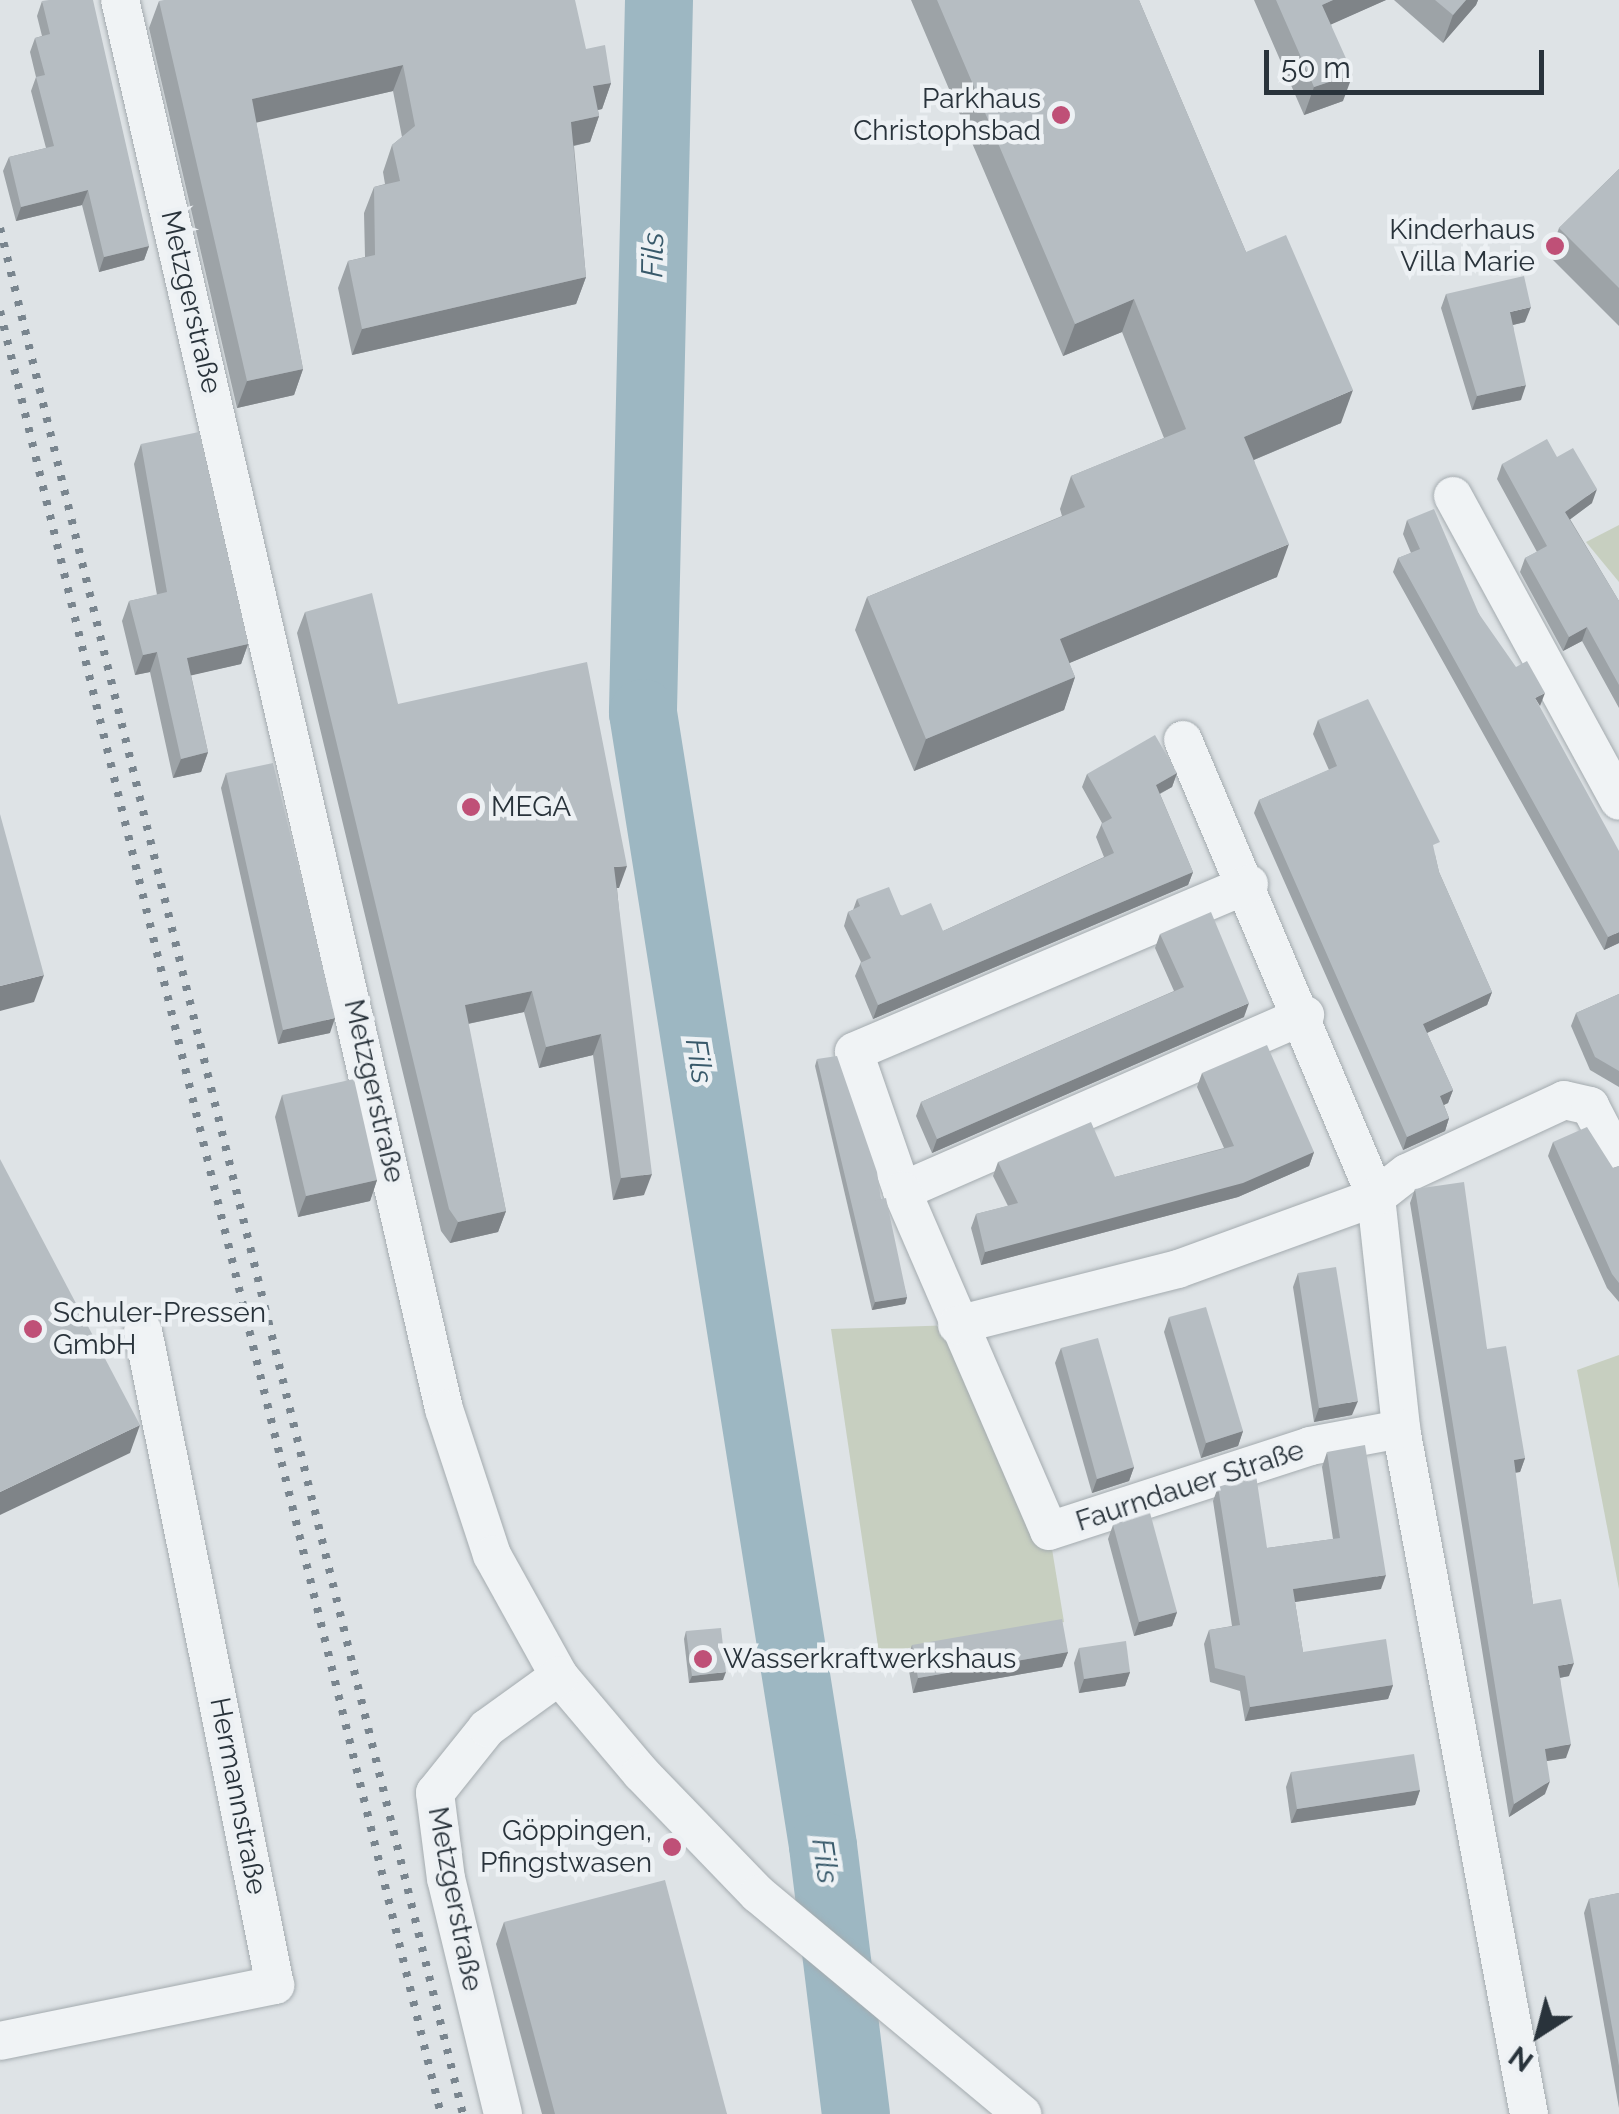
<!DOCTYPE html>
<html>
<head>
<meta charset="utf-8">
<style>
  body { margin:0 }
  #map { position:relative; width:1619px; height:2114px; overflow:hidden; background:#dee3e6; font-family:Raleway,sans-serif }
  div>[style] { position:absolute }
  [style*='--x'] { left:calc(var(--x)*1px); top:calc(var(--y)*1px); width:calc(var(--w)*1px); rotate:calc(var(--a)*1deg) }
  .green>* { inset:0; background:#c7cfc0 }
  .river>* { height:68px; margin:-34px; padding:0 34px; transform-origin:34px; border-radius:34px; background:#9db7c2 }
  .roads { filter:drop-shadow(0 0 2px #a4abaf) drop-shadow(0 0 2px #a4abaf) }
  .minor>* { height:38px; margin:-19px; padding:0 19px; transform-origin:19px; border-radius:19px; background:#f0f3f5 }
  .rail>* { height:8px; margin-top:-4px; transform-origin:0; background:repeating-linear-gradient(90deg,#79858e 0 5px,transparent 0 15px) }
  .wall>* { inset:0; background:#9da3a7 }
  .shaded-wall>* { inset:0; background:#7f8488 }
  .building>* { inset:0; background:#b6bdc2 }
  .dots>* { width:28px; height:28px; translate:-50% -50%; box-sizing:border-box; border:5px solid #edf1f4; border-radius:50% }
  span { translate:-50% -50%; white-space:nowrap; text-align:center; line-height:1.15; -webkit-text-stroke:9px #edf1f4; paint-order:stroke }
  .poi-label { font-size:28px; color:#29333b }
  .right { translate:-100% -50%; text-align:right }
  .left { translate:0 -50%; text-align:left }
  .street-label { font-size:28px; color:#29333b }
  .water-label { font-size:30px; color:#38596a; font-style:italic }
  .north { position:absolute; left:1489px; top:1984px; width:100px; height:100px; -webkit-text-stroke:8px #edf1f4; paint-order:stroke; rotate:216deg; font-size:28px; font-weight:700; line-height:40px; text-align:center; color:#29333b }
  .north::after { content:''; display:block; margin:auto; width:35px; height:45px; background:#29333b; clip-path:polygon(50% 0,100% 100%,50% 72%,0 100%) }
  .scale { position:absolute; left:1264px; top:50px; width:280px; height:45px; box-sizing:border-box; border:5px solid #29333b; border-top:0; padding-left:12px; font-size:30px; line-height:35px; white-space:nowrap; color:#29333b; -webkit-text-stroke:8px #edf1f4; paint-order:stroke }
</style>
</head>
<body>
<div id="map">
  <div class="green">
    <i style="clip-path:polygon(1619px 525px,1619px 582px,1586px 542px)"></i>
    <i style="clip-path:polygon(957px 1325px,1049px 1531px,1064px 1622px,879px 1653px,831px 1329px)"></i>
    <i style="clip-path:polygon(1619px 1355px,1619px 1589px,1577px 1370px)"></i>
  </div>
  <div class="river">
    <i style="--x:659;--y:0;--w:713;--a:91.29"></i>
    <i style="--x:643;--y:713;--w:1147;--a:80.97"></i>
    <i style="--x:823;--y:1846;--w:270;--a:83"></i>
  </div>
  <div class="roads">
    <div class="minor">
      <i style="--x:120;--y:0;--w:1446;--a:77.05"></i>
      <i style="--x:444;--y:1409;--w:154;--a:71.8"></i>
      <i style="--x:492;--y:1555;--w:138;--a:61"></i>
      <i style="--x:559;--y:1676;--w:127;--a:49.8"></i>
      <i style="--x:641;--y:1773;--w:168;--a:46"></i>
      <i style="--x:758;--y:1894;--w:344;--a:39.8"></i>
      <i style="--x:1453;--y:496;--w:347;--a:61.4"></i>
      <i style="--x:1183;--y:740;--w:496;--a:67.1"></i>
      <i style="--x:1376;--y:1197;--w:233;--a:83.8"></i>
      <i style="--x:1401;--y:1429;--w:697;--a:79.42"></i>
      <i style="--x:1249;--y:884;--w:429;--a:157"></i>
      <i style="--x:854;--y:1052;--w:147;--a:70.9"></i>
      <i style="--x:902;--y:1191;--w:440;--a:-23.6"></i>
      <i style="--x:902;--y:1191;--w:370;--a:66.6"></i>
      <i style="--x:1049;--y:1531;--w:274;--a:-18"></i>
      <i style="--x:1310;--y:1446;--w:93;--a:-10.6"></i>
      <i style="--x:957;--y:1325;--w:228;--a:-14.2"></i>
      <i style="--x:1178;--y:1269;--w:211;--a:-20"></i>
      <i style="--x:1376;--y:1197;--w:39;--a:-38"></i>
      <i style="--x:1407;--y:1173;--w:173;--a:-24.9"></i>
      <i style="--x:1564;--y:1100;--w:27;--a:13"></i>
      <i style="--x:1590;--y:1106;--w:63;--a:62.6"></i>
      <i style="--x:0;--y:2041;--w:281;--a:-11.5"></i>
      <i style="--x:275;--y:1985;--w:667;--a:-101.41"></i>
      <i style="--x:503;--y:2114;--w:242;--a:-103.6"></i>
      <i style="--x:446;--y:1879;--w:87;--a:-97.3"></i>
      <i style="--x:435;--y:1793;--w:83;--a:-51.3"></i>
      <i style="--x:487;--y:1728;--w:89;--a:-35.8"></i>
    </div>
  </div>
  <div class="rail">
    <i style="--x:0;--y:228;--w:1942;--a:76.21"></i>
    <i style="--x:0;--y:311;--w:1856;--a:76.26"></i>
  </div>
  <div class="wall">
    <i style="clip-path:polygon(911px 0,1139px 0,1246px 252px,1341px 423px,1254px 460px,1277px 577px,1069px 663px,1075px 677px,1064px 710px,914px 771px,855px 630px,867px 597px,1062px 516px,1060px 509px,1071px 476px,1164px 438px,1122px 332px,1063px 356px)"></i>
    <i style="clip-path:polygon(1254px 0,1386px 0,1331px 24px,1343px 101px,1304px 115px)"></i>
    <i style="clip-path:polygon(1394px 0,1478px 0,1476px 5px,1443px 43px)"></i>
    <i style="clip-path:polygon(42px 1px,149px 246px,144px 260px,99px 272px,82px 205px,16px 221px,3px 171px,9px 157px,46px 148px,31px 91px,36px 77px,30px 52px,35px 38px,42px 36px,37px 16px)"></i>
    <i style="clip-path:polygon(159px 1px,586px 49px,611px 83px,602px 109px,598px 110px,599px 116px,590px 142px,574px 146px,586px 277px,576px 304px,352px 355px,338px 288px,348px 261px,365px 257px,364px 213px,374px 187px,385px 184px,383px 172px,392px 145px,402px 137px,393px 91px,256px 122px,303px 369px,294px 395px,237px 408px,149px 28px)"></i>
    <i style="clip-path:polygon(1619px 169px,1619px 326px,1549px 256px,1559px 228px)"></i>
    <i style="clip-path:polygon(1446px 294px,1525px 322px,1513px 325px,1521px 400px,1472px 410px,1441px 308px)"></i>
    <i style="clip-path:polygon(141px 444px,248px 644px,241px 664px,191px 675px,208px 752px,201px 772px,173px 778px,150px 672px,135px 675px,122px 621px,129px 601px,157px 595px,134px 464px)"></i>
    <i style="clip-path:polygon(1557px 457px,1592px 503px,1570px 519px,1619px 601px,1619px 708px,1582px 641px,1563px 651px,1520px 572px,1525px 558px,1537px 552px,1497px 479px,1502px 464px)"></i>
    <i style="clip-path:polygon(1407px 520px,1479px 614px,1619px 943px,1604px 950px,1393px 572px,1398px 558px,1411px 553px,1403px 534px)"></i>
    <i style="clip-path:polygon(305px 612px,398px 704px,619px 888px,617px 888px,644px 1195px,613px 1200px,593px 1055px,539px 1068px,524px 1012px,468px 1024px,506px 1211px,498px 1232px,450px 1243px,441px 1231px,297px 633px)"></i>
    <i style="clip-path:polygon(1318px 720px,1435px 855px,1439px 872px,1492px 992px,1487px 1005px,1427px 1033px,1453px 1090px,1448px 1103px,1444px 1105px,1449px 1118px,1445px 1131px,1403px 1150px,1254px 813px,1259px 800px,1329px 770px,1313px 734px)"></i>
    <i style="clip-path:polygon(226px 773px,330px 1033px,278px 1044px,221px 788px)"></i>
    <i style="clip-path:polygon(1177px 773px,1172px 787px,1160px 794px,1193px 872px,1188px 885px,873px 1019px,855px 976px,861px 962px,844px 926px,848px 912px,853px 910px,857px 899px,943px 931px,1104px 857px,1096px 837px,1102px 823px,1082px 787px,1087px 774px)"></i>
    <i style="clip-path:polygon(1160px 934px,1244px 1017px,932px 1153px,916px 1116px,921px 1102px,1174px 991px,1155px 948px)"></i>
    <i style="clip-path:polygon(1619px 994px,1619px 1087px,1590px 1070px,1571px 1026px,1576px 1013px)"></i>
    <i style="clip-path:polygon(817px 1059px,881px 1199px,907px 1297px,905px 1304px,872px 1310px,815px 1066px)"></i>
    <i style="clip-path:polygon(1202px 1073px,1314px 1152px,1309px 1166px,1238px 1197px,981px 1265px,971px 1228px,976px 1214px,1008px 1206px,993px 1176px,998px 1162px,1115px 1177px,1224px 1148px,1197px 1087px)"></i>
    <i style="clip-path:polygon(282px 1095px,377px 1180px,370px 1201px,298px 1217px,275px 1117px)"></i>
    <i style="clip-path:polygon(1553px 1142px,1613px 1168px,1619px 1166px,1619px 1302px,1607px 1288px,1548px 1156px)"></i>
    <i style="clip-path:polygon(1415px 1189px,1487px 1349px,1525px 1458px,1520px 1472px,1515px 1473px,1533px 1604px,1569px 1676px,1560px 1678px,1566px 1758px,1547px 1761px,1545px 1794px,1509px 1817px,1410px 1203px)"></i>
    <i style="clip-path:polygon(1298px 1273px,1352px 1415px,1314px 1422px,1293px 1287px)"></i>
    <i style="clip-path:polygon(1169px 1317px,1243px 1431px,1238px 1446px,1201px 1458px,1164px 1332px)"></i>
    <i style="clip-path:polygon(1061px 1348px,1134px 1467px,1129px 1481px,1092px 1493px,1055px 1363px)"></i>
    <i style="clip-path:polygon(1327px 1452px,1381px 1589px,1295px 1602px,1303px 1652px,1393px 1685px,1388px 1699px,1245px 1721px,1240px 1691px,1210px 1682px,1204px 1644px,1209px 1630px,1232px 1626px,1213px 1501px,1218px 1487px,1267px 1548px,1333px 1539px,1322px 1467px)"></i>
    <i style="clip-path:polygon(1113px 1525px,1177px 1612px,1172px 1626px,1134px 1636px,1108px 1539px)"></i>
    <i style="clip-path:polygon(686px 1631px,723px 1680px,689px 1683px,684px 1639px)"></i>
    <i style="clip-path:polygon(912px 1645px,1068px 1652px,1062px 1667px,913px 1693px,907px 1660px)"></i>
    <i style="clip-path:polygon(1079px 1648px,1130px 1672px,1125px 1686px,1079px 1693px,1074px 1663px)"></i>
    <i style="clip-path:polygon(1291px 1772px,1420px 1790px,1415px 1805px,1291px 1823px,1286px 1787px)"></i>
    <i style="clip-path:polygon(1619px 1893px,1619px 2108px,1584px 1913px,1589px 1899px)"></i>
    <i style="clip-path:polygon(504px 1922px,727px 2114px,542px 2114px,496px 1944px)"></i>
  </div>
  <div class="shaded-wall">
    <i style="clip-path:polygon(1333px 0,1386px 0,1312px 33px,1322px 5px)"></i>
    <i style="clip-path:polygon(1466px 0,1478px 0,1476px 5px,1443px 43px,1453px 15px)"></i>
    <i style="clip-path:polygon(403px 65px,393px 91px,242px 126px,252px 99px)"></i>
    <i style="clip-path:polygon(1353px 74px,1343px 101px,1304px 115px,1314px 87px)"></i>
    <i style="clip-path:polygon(611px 83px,602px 109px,583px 113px,593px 86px)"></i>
    <i style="clip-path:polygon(599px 116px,590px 142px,562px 148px,571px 122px)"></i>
    <i style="clip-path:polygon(88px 190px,82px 205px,16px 221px,21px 207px)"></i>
    <i style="clip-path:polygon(149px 246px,144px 260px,99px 272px,104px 257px)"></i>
    <i style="clip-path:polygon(586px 277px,576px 304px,352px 355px,362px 329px)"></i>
    <i style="clip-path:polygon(1134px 299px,1122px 332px,1063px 356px,1075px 324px)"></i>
    <i style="clip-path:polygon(1531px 307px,1525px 322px,1504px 327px,1510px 312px)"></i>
    <i style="clip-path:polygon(303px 369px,294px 395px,237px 408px,247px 381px)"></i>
    <i style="clip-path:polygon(1526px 385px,1521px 400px,1472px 410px,1477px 396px)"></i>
    <i style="clip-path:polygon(1353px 390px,1341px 423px,1232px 469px,1244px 437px)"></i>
    <i style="clip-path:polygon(1597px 489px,1592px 503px,1560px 527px,1565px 512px)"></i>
    <i style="clip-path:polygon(1289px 544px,1277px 577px,1048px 672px,1060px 639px)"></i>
    <i style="clip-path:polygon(1587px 627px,1582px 641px,1563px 651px,1569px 637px)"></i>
    <i style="clip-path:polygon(248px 644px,241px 664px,180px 678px,187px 658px)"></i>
    <i style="clip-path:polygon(157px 652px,150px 672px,135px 675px,143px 655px)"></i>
    <i style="clip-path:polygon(1075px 677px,1064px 710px,914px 771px,926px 739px)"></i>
    <i style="clip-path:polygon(1545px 693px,1540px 706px,1535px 698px)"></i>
    <i style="clip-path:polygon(208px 752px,201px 772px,173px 778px,181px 759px)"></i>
    <i style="clip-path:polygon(1177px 773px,1172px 787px,1151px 798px,1156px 785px)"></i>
    <i style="clip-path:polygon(627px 866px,619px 888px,606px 888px,614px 867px)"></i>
    <i style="clip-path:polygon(1193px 872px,1188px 885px,873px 1019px,878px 1005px)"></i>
    <i style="clip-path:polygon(1619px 932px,1619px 943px,1604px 950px,1608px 937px)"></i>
    <i style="clip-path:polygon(44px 975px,34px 1002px,0 1011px,0 986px)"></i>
    <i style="clip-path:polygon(532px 991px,524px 1012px,457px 1026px,465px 1005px)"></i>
    <i style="clip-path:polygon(1492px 992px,1487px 1005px,1418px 1037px,1423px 1024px)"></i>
    <i style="clip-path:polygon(1249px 1003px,1244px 1017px,932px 1153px,937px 1139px)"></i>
    <i style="clip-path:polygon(335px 1018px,330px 1033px,278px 1044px,283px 1030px)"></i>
    <i style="clip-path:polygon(601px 1034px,593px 1055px,539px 1068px,546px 1047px)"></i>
    <i style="clip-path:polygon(1453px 1090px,1448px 1103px,1435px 1109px,1440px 1096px)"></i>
    <i style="clip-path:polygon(1449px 1118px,1445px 1131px,1403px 1150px,1407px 1137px)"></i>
    <i style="clip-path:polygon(1314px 1152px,1309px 1166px,1238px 1197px,981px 1265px,985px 1252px)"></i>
    <i style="clip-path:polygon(652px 1174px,644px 1195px,613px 1200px,621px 1178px)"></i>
    <i style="clip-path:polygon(377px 1180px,370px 1201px,298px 1217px,306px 1196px)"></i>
    <i style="clip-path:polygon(506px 1211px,498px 1232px,450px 1243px,458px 1222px)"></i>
    <i style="clip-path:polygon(907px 1297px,905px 1304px,872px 1310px,875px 1302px)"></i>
    <i style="clip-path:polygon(1358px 1401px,1352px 1415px,1314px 1422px,1319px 1408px)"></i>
    <i style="clip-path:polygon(140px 1425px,130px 1453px,0 1515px,0 1492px)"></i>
    <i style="clip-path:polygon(1243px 1431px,1238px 1446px,1201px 1458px,1206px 1443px)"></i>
    <i style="clip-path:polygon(1525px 1458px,1520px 1472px,1509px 1473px,1514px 1460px)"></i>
    <i style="clip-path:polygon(1134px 1467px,1129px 1481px,1092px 1493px,1097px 1479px)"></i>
    <i style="clip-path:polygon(1386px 1575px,1381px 1589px,1288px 1603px,1293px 1589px)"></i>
    <i style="clip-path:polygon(1177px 1612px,1172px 1626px,1134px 1636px,1139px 1622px)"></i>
    <i style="clip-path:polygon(1068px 1652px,1062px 1667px,913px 1693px,918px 1678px)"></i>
    <i style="clip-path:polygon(1574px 1663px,1569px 1676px,1553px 1679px,1558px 1666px)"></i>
    <i style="clip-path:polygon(726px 1672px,723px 1680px,689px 1683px,692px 1676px)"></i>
    <i style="clip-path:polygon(1130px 1672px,1125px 1686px,1079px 1693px,1084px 1679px)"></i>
    <i style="clip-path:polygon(1393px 1685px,1388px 1699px,1245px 1721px,1250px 1707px)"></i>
    <i style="clip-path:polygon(1571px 1744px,1566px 1758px,1540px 1762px,1545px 1749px)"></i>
    <i style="clip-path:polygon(1550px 1781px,1545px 1794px,1509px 1817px,1514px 1804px)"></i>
    <i style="clip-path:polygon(1420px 1790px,1415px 1805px,1291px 1823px,1297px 1809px)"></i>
  </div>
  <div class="building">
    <i style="clip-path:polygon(49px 0,93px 0,149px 246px,104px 257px,88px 190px,21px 207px,9px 157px,54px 146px,36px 77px,45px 75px,35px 38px,50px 34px,42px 1px)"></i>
    <i style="clip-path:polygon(164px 0,575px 0,586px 49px,605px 45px,611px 83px,593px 86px,599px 116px,571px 122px,586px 277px,362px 329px,348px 261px,375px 255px,374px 187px,400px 181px,392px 145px,415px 126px,403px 65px,252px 99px,303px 369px,247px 381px,159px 1px)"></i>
    <i style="clip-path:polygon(937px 0,1139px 0,1246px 252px,1286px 235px,1353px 390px,1244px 437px,1289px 544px,1060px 639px,1075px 677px,926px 739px,867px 597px,1085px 507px,1071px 476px,1186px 429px,1134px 299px,1075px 324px)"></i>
    <i style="clip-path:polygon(1276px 0,1333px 0,1322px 5px,1353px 74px,1314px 87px)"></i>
    <i style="clip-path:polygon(1435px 0,1466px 0,1453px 15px)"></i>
    <i style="clip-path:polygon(1619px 169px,1619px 288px,1559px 228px)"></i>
    <i style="clip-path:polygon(1524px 276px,1531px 307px,1510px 312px,1526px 385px,1477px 396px,1446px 294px)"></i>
    <i style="clip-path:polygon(199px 432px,248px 644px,187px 658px,208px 752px,181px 759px,157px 652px,143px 655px,129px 601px,167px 592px,141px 444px)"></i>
    <i style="clip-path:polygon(1547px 439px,1557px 457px,1573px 448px,1597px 489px,1565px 512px,1619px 601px,1619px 685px,1587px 627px,1569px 637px,1525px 558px,1547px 546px,1502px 464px)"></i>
    <i style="clip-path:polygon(1434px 509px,1479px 614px,1516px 667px,1527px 661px,1545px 693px,1535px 698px,1619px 851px,1619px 932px,1608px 937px,1398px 558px,1420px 549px,1407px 520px)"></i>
    <i style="clip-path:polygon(372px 593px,398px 704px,587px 662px,627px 866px,614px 867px,652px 1174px,621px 1178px,601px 1034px,546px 1047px,532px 991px,465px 1005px,506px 1211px,458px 1222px,449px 1209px,305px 612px)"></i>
    <i style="clip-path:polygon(1368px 699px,1440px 842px,1433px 845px,1439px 872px,1492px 992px,1423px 1024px,1453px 1090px,1440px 1096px,1449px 1118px,1407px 1137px,1259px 800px,1337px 766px,1318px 720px)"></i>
    <i style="clip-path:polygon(1155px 735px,1177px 773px,1156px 785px,1193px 872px,878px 1005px,860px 963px,871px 958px,848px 912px,860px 906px,857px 899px,889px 887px,901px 916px,931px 903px,943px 931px,1114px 853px,1101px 824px,1112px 818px,1087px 774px)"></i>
    <i style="clip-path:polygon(273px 763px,335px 1018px,283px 1030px,226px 773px)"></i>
    <i style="clip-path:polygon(0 814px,44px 975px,0 986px)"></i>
    <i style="clip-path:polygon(1211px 912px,1249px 1003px,937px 1139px,921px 1102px,1184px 987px,1160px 934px)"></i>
    <i style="clip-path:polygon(1619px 994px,1619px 1071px,1595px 1057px,1576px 1013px)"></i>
    <i style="clip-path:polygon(1267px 1045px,1314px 1152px,1243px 1183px,985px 1252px,976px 1214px,1018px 1203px,998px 1162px,1091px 1122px,1115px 1177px,1234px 1146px,1202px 1073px)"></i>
    <i style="clip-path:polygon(837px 1056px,877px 1172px,881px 1199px,862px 1203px,886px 1198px,907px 1297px,875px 1302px,817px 1059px)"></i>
    <i style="clip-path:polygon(354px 1079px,377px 1180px,306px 1196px,282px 1095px)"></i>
    <i style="clip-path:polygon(1587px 1127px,1613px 1168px,1619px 1166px,1619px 1283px,1612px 1274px,1553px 1142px)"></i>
    <i style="clip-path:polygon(0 1159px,140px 1425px,0 1492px)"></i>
    <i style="clip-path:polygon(1464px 1182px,1487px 1349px,1506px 1346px,1525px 1458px,1514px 1460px,1533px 1604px,1561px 1599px,1574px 1663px,1558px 1666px,1571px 1744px,1545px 1749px,1550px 1781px,1514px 1804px,1415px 1189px)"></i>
    <i style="clip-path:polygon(1336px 1267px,1358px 1401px,1319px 1408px,1298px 1273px)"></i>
    <i style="clip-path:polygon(1206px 1307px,1243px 1431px,1206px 1443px,1169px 1317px)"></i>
    <i style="clip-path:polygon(1098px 1338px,1134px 1467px,1097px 1479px,1061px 1348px)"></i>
    <i style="clip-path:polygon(1365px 1445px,1386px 1575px,1293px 1589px,1303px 1652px,1386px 1639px,1393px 1685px,1250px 1707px,1245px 1676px,1215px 1668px,1209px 1630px,1240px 1625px,1218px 1487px,1256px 1475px,1267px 1548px,1340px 1538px,1327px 1452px)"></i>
    <i style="clip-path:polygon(1149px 1509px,1177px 1612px,1139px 1622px,1113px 1525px)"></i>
    <i style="clip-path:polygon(1062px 1619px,1068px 1652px,918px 1678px,912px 1645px)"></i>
    <i style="clip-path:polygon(721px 1628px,726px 1672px,692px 1676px,686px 1631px)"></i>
    <i style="clip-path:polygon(1126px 1641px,1130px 1672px,1084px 1679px,1079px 1648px)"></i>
    <i style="clip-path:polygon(1414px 1754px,1420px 1790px,1297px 1809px,1291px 1772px)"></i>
    <i style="clip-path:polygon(665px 1880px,727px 2114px,555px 2114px,504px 1922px)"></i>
    <i style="clip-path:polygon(1619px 1893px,1619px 2066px,1589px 1899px)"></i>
  </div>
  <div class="dots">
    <i style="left:1061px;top:115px;background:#bf5077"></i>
    <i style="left:1555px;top:246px;background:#bf5077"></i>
    <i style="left:471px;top:807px;background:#bf5077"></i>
    <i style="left:33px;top:1329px;background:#bf5077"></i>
    <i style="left:703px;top:1659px;background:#bf5077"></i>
    <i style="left:672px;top:1847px;background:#bf5077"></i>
  </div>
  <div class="poi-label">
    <span class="right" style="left:1041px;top:115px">Parkhaus<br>Christophsbad</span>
    <span class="right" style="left:1535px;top:246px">Kinderhaus<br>Villa Marie</span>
    <span class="left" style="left:491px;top:807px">MEGA</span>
    <span class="left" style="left:53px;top:1329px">Schuler-Pressen<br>GmbH</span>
    <span class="left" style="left:723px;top:1659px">Wasserkraftwerkshaus</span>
    <span class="right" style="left:652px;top:1847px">Göppingen,<br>Pfingstwasen</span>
  </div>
  <div class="street-label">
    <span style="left:191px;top:302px;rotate:77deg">Metzgerstraße</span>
    <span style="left:374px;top:1091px;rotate:77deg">Metzgerstraße</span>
    <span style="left:1190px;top:1486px;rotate:-18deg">Faurndauer Straße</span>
    <span style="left:238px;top:1796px;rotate:79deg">Hermannstraße</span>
    <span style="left:455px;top:1899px;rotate:79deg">Metzgerstraße</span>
  </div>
  <div class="water-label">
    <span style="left:653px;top:255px;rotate:-89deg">Fils</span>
    <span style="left:699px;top:1061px;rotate:81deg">Fils</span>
    <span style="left:825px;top:1861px;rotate:82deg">Fils</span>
  </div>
  <div class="north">N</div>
  <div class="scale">50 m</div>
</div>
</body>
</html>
